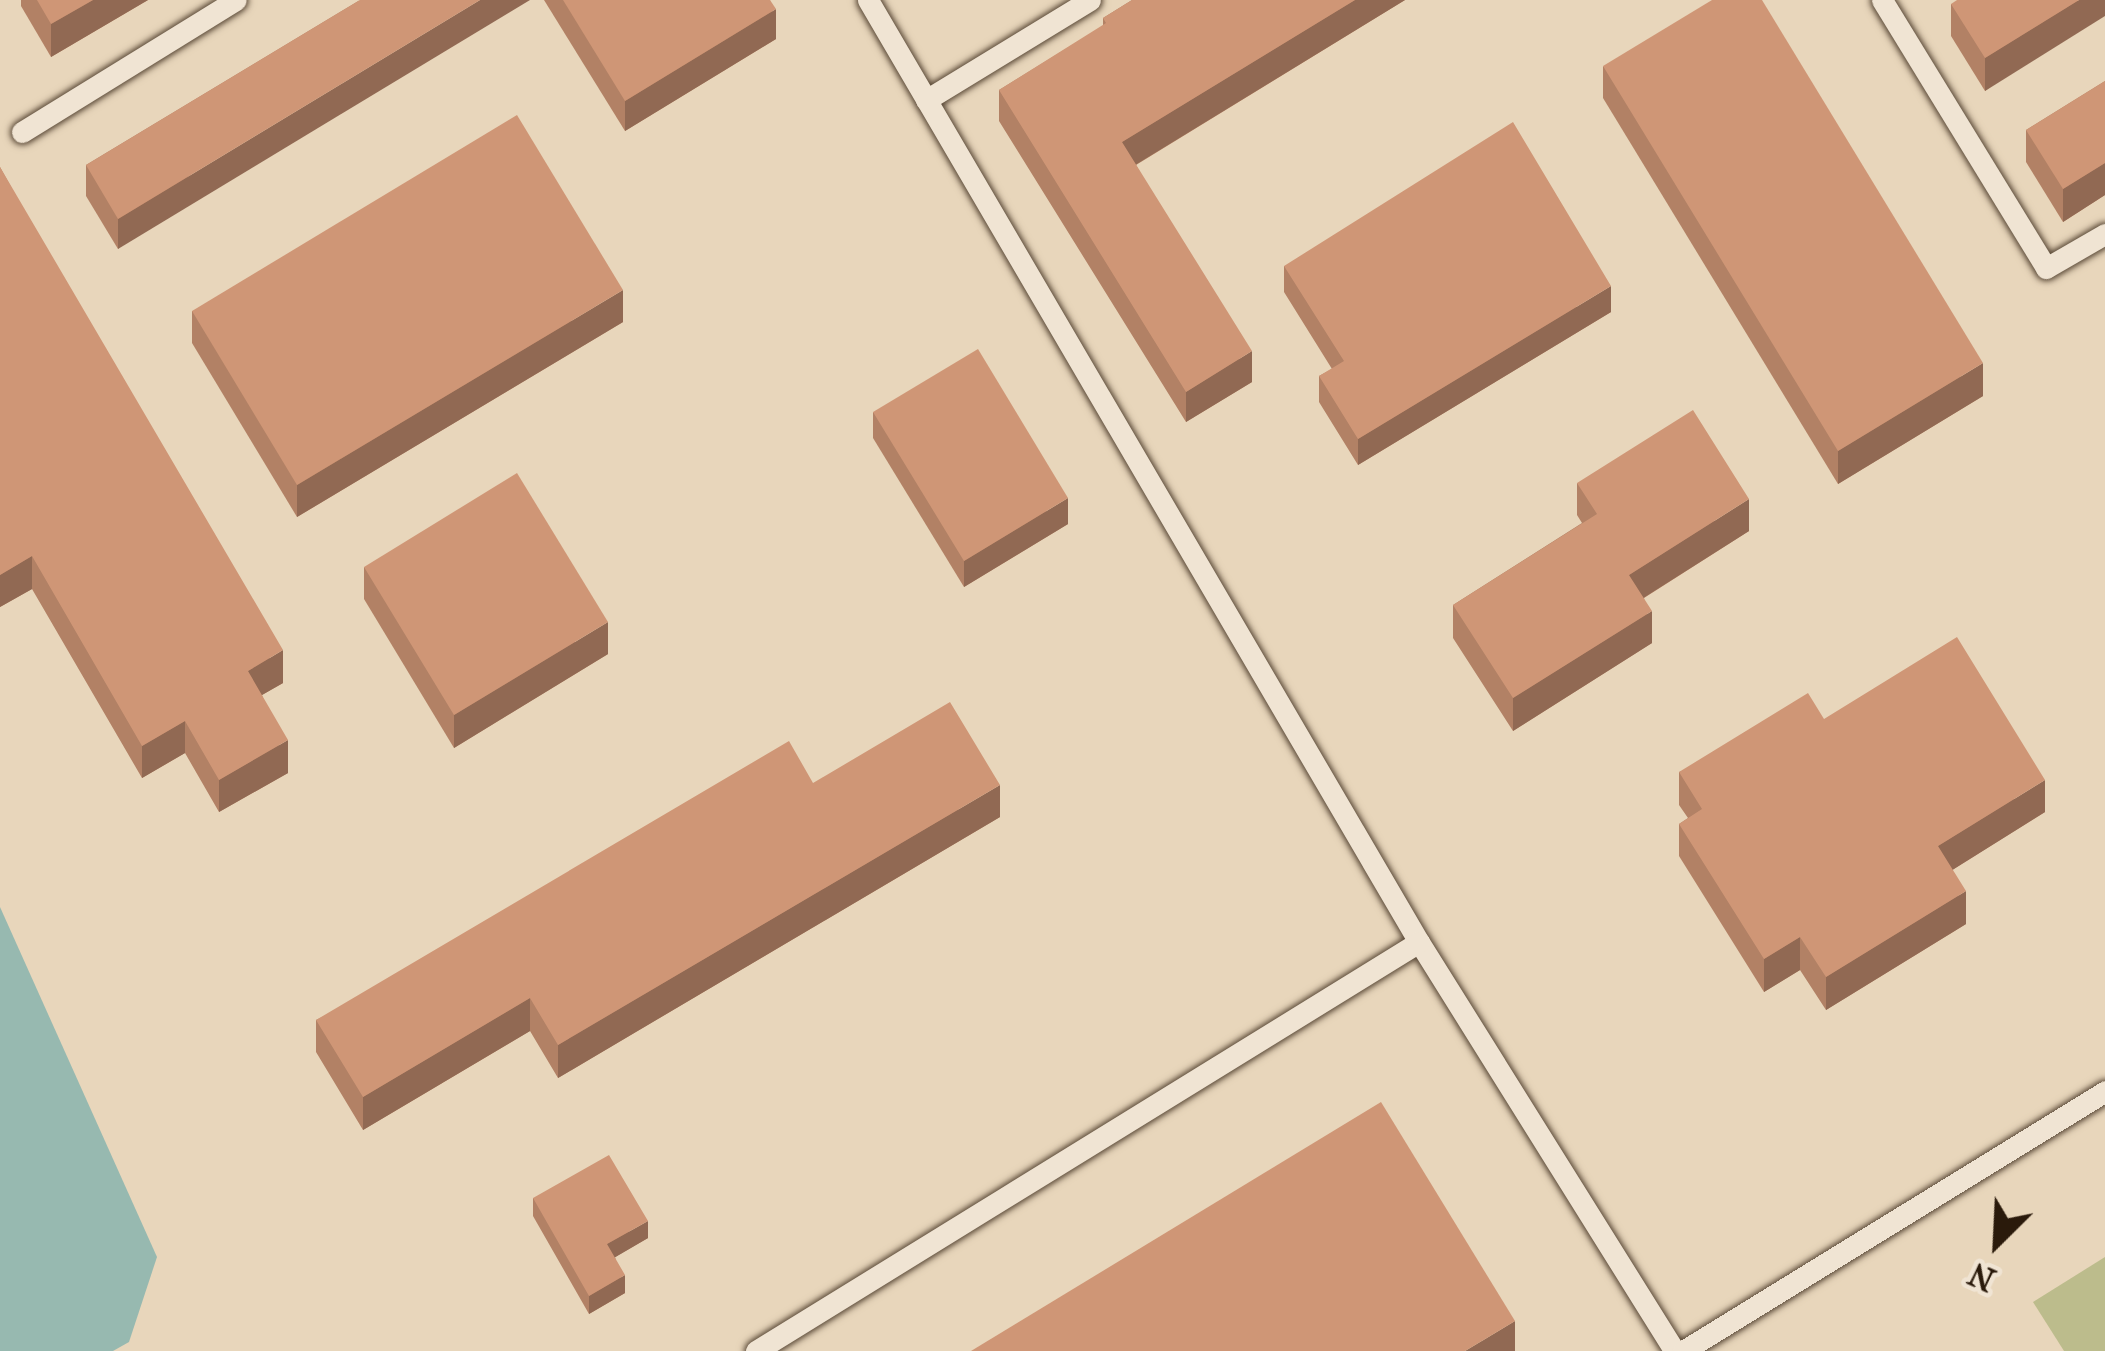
<!DOCTYPE html>
<html>
<head>
<meta charset="utf-8">
<style>
  body { margin:0 }
  #map { position:relative; width:2105px; height:1351px; overflow:hidden; background:#e8d6bb; font-family:"IM FELL French Canon",serif }
  div>[style] { position:absolute }
  [style*='--x'] { left:calc(var(--x)*1px); top:calc(var(--y)*1px); width:calc(var(--w)*1px); rotate:calc(var(--a)*1deg) }
  .green>* { inset:0; background:#bcbc8c }
  .water>* { inset:0; background:#97b9b0 }
  .roads { filter:drop-shadow(0 0 3px #5a4937) drop-shadow(0 0 3px #5a4937) }
  .lane>* { height:21px; margin:-10.5px; padding:0 10.5px; transform-origin:10.5px; border-radius:10.5px; background:#f0e4d3 }
  .wall>* { inset:0; background:#b28165 }
  .shaded-wall>* { inset:0; background:#916953 }
  .building>* { inset:0; background:#cf9676 }
  span { translate:-50% -50%; white-space:nowrap; text-align:center; line-height:1.15; -webkit-text-stroke:9px #f0e4d3; paint-order:stroke }
  .north { position:absolute; left:1937px; top:1183px; width:120px; height:120px; -webkit-text-stroke:9px #f0e4d3; paint-order:stroke; rotate:204deg; font-size:33px; font-weight:700; line-height:48px; text-align:center; color:#2a1a0b }
  .north::after { content:''; display:block; margin:auto; width:42px; height:54px; background:#2a1a0b; clip-path:polygon(50% 0,100% 100%,50% 72%,0 100%) }
</style>
</head>
<body>
<div id="map">
  <div class="green">
    <i style="clip-path:polygon(2105px 1257px,2105px 1351px,2064px 1351px,2033px 1302px)"></i>
  </div>
  <div class="water">
    <i style="clip-path:polygon(0 907px,157px 1257px,129px 1342px,113px 1351px,0 1351px)"></i>
  </div>
  <div class="roads">
    <div class="lane">
      <i style="--x:868;--y:0;--w:1091;--a:59.68"></i>
      <i style="--x:1419;--y:942;--w:483;--a:58"></i>
      <i style="--x:1882;--y:0;--w:314;--a:58.5"></i>
      <i style="--x:2046;--y:268;--w:68;--a:-30"></i>
      <i style="--x:926;--y:100;--w:192;--a:-31.4"></i>
      <i style="--x:22;--y:132;--w:251;--a:-31.7"></i>
      <i style="--x:756;--y:1351;--w:779;--a:-31.67"></i>
      <i style="--x:1683;--y:1351;--w:496;--a:-31.6"></i>
    </div>
  </div>
  <div class="wall">
    <i style="clip-path:polygon(21px 0,148px 0,51px 57px,21px 6px)"></i>
    <i style="clip-path:polygon(360px 0,118px 249px,86px 196px,86px 165px)"></i>
    <i style="clip-path:polygon(544px 0,770px 0,776px 39px,625px 131px)"></i>
    <i style="clip-path:polygon(1132px 0,1405px 0,1136px 165px,1252px 382px,1186px 422px,999px 121px,999px 90px,1103px 26px,1103px 18px)"></i>
    <i style="clip-path:polygon(2105px 0,1985px 91px,1951px 36px,1951px 4px)"></i>
    <i style="clip-path:polygon(1603px 66px,1983px 396px,1838px 484px,1603px 98px)"></i>
    <i style="clip-path:polygon(2105px 81px,2105px 195px,2063px 222px,2026px 162px,2026px 130px)"></i>
    <i style="clip-path:polygon(0 167px,283px 683px,262px 695px,288px 773px,219px 812px,185px 753px,142px 778px,32px 589px,0 607px)"></i>
    <i style="clip-path:polygon(1284px 266px,1611px 312px,1358px 465px,1319px 402px,1319px 376px,1332px 369px,1284px 292px)"></i>
    <i style="clip-path:polygon(192px 311px,623px 322px,297px 517px,192px 343px)"></i>
    <i style="clip-path:polygon(873px 412px,1068px 524px,964px 587px,873px 438px)"></i>
    <i style="clip-path:polygon(1577px 483px,1749px 531px,1644px 598px,1652px 643px,1513px 731px,1453px 638px,1453px 605px,1582px 523px,1577px 515px)"></i>
    <i style="clip-path:polygon(364px 567px,608px 654px,454px 748px,364px 599px)"></i>
    <i style="clip-path:polygon(1824px 719px,2045px 812px,1952px 870px,1966px 924px,1826px 1010px,1800px 970px,1764px 992px,1679px 856px,1679px 824px,1688px 818px,1679px 805px,1679px 772px)"></i>
    <i style="clip-path:polygon(813px 783px,1000px 817px,558px 1078px,530px 1031px,363px 1130px,316px 1052px,316px 1020px)"></i>
    <i style="clip-path:polygon(533px 1198px,648px 1238px,615px 1257px,625px 1293px,589px 1314px,533px 1216px)"></i>
  </div>
  <div class="shaded-wall">
    <i style="clip-path:polygon(93px 0,148px 0,51px 57px,51px 24px)"></i>
    <i style="clip-path:polygon(480px 0,530px 0,118px 249px,118px 219px)"></i>
    <i style="clip-path:polygon(1355px 0,1405px 0,1122px 173px,1122px 142px)"></i>
    <i style="clip-path:polygon(2079px 0,2105px 0,2105px 16px,1985px 91px,1985px 58px)"></i>
    <i style="clip-path:polygon(776px 9px,776px 39px,625px 131px,625px 101px)"></i>
    <i style="clip-path:polygon(2105px 163px,2105px 195px,2063px 222px,2063px 189px)"></i>
    <i style="clip-path:polygon(1611px 286px,1611px 312px,1358px 465px,1358px 439px)"></i>
    <i style="clip-path:polygon(623px 290px,623px 322px,297px 517px,297px 485px)"></i>
    <i style="clip-path:polygon(1252px 351px,1252px 382px,1186px 422px,1186px 392px)"></i>
    <i style="clip-path:polygon(1983px 363px,1983px 396px,1838px 484px,1838px 451px)"></i>
    <i style="clip-path:polygon(1068px 498px,1068px 524px,964px 587px,964px 561px)"></i>
    <i style="clip-path:polygon(1749px 499px,1749px 531px,1629px 607px,1629px 575px)"></i>
    <i style="clip-path:polygon(32px 556px,32px 589px,0 607px,0 575px)"></i>
    <i style="clip-path:polygon(1652px 611px,1652px 643px,1513px 731px,1513px 698px)"></i>
    <i style="clip-path:polygon(608px 622px,608px 654px,454px 748px,454px 715px)"></i>
    <i style="clip-path:polygon(283px 650px,283px 683px,248px 703px,248px 671px)"></i>
    <i style="clip-path:polygon(185px 721px,185px 753px,142px 778px,142px 746px)"></i>
    <i style="clip-path:polygon(288px 740px,288px 773px,219px 812px,219px 780px)"></i>
    <i style="clip-path:polygon(2045px 780px,2045px 812px,1938px 879px,1938px 846px)"></i>
    <i style="clip-path:polygon(1000px 785px,1000px 817px,558px 1078px,558px 1045px)"></i>
    <i style="clip-path:polygon(1966px 891px,1966px 924px,1826px 1010px,1826px 977px)"></i>
    <i style="clip-path:polygon(1800px 937px,1800px 970px,1764px 992px,1764px 959px)"></i>
    <i style="clip-path:polygon(530px 998px,530px 1031px,363px 1130px,363px 1097px)"></i>
    <i style="clip-path:polygon(648px 1221px,648px 1238px,607px 1262px,607px 1244px)"></i>
    <i style="clip-path:polygon(625px 1275px,625px 1293px,589px 1314px,589px 1296px)"></i>
    <i style="clip-path:polygon(1515px 1321px,1515px 1351px,1465px 1351px)"></i>
  </div>
  <div class="building">
    <i style="clip-path:polygon(37px 0,93px 0,51px 24px)"></i>
    <i style="clip-path:polygon(360px 0,480px 0,118px 219px,86px 165px)"></i>
    <i style="clip-path:polygon(563px 0,770px 0,776px 9px,625px 101px)"></i>
    <i style="clip-path:polygon(1132px 0,1355px 0,1122px 142px,1252px 351px,1186px 392px,999px 90px,1106px 23px,1103px 18px)"></i>
    <i style="clip-path:polygon(1712px 0,1762px 0,1983px 363px,1838px 451px,1603px 66px)"></i>
    <i style="clip-path:polygon(1957px 0,2079px 0,1985px 58px,1951px 4px)"></i>
    <i style="clip-path:polygon(2105px 81px,2105px 163px,2063px 189px,2026px 130px)"></i>
    <i style="clip-path:polygon(517px 115px,623px 290px,297px 485px,192px 311px)"></i>
    <i style="clip-path:polygon(1513px 122px,1611px 286px,1358px 439px,1319px 376px,1344px 361px,1284px 266px)"></i>
    <i style="clip-path:polygon(0 167px,283px 650px,248px 671px,288px 740px,219px 780px,185px 721px,142px 746px,32px 556px,0 575px)"></i>
    <i style="clip-path:polygon(978px 349px,1068px 498px,964px 561px,873px 412px)"></i>
    <i style="clip-path:polygon(1693px 410px,1749px 499px,1629px 575px,1652px 611px,1513px 698px,1453px 605px,1597px 514px,1577px 483px)"></i>
    <i style="clip-path:polygon(517px 473px,608px 622px,454px 715px,364px 567px)"></i>
    <i style="clip-path:polygon(1957px 637px,2045px 780px,1938px 846px,1966px 891px,1826px 977px,1800px 937px,1764px 959px,1679px 824px,1702px 809px,1679px 772px,1808px 693px,1824px 719px)"></i>
    <i style="clip-path:polygon(950px 702px,1000px 785px,558px 1045px,530px 998px,363px 1097px,316px 1020px,789px 741px,813px 783px)"></i>
    <i style="clip-path:polygon(1381px 1102px,1515px 1321px,1465px 1351px,971px 1351px)"></i>
    <i style="clip-path:polygon(609px 1155px,648px 1221px,607px 1244px,625px 1275px,589px 1296px,533px 1198px)"></i>
  </div>
  <div class="north">N</div>
</div>
</body>
</html>
